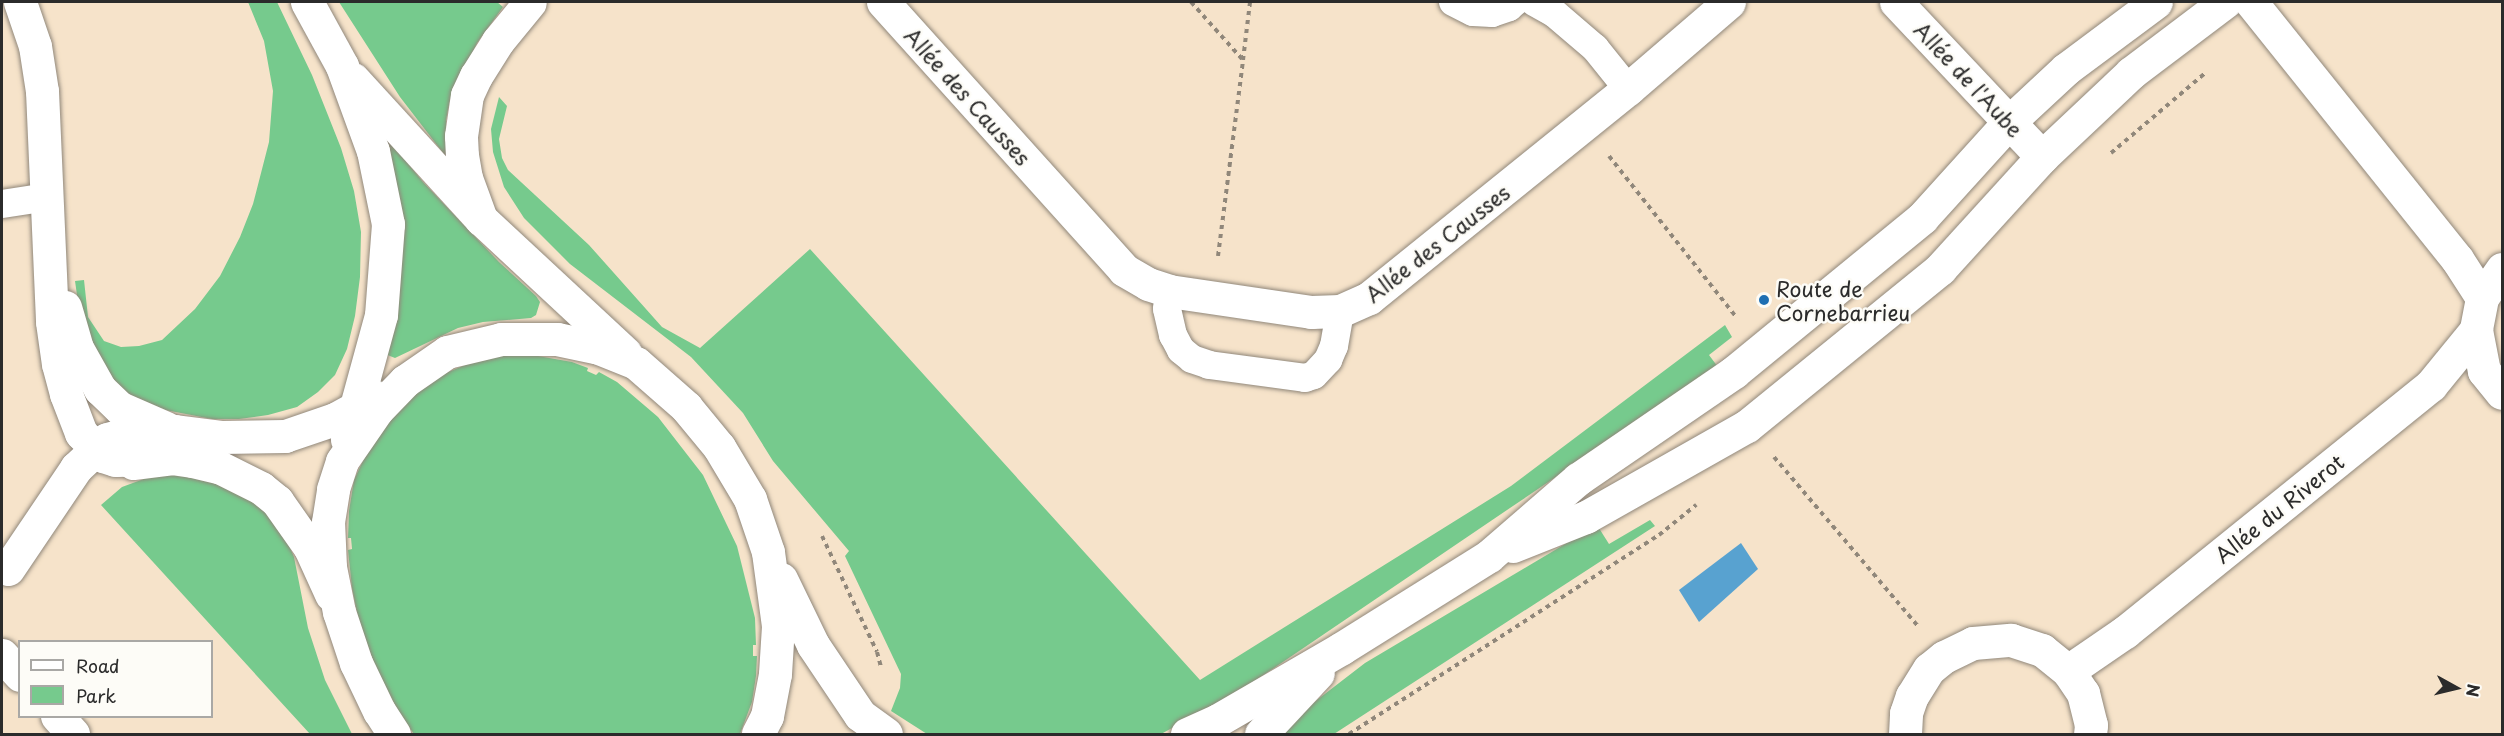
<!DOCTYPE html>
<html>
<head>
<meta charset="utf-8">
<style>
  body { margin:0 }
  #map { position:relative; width:2504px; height:736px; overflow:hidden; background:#f6e3ca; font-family:"Playpen Sans",sans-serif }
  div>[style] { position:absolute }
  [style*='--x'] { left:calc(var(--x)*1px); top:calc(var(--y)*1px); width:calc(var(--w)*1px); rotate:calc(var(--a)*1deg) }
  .green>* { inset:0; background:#76ca8d }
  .water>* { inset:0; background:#58a2d0 }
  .path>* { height:4px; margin-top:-2px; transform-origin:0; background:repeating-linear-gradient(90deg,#90877a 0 4.5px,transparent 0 9px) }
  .roads { filter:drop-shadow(0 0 2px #90877a) drop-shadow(0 0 2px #90877a) }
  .lane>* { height:28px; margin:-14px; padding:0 14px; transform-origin:14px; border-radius:14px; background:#fff }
  .street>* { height:33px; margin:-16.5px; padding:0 16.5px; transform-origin:16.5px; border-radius:16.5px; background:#fff }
  .secondary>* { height:33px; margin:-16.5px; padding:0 16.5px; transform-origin:16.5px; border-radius:16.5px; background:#fff }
  .dots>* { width:16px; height:16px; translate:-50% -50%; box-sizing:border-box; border:3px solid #fdfcf7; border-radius:50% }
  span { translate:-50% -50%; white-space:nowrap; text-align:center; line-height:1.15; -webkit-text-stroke:5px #fdfcf7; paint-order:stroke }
  .street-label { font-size:21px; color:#2b2b2b }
  .poi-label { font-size:21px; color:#2b2b2b }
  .left { translate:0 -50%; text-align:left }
  .frame { position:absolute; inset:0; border:3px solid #2b2b2b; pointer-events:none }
  .legend { position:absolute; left:18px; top:640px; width:195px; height:78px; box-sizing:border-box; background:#fdfcf7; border:2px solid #a9a8a5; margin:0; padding:8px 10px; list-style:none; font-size:18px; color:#2b2b2b }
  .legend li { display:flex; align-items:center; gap:12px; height:30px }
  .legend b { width:30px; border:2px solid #a9a8a5 }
  .north { position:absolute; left:2426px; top:658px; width:60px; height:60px; -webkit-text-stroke:4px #fdfcf7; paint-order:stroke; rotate:98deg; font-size:16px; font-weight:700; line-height:24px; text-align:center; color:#2b2b2b }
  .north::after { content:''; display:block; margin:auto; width:21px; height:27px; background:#2b2b2b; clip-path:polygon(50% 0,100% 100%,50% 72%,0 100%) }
</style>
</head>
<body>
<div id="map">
  <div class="green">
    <i style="clip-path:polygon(248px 2px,277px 2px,312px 75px,341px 148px,354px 191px,361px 232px,360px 277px,355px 316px,347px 349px,335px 375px,318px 392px,297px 407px,268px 415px,239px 419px,212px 419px,160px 409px,131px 397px,110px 377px,94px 355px,80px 316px,75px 281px,84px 280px,88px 317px,104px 341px,121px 347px,139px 346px,162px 340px,195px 309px,220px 276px,240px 237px,253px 204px,269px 142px,273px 91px,264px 41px)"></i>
    <i style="clip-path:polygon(339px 2px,497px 2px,503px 7px,477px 43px,450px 100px,446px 120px,447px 158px,400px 97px)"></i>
    <i style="clip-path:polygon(499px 97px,507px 106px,499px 139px,502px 158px,508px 170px,589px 245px,662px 327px,700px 348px,810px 249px,1200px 680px,1511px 486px,1725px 325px,1732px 337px,1709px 355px,1718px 367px,1237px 693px,1161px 734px,927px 734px,891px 711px,900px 688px,901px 674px,845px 556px,849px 551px,773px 461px,743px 413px,691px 357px,570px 264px,524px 218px,504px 187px,493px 152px,491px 129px)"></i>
    <i style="clip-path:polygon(379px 128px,423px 182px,499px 262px,536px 296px,540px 302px,536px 315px,531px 318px,483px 322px,458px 328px,395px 358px,385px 354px)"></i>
    <i style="clip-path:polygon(505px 355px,538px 356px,572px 362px,588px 368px,587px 371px,596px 375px,599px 372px,617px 382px,658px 417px,703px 475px,737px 546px,755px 618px,756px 645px,753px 645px,753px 656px,757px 656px,756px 676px,752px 702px,740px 734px,414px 734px,401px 716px,377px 671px,359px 622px,352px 588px,348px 550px,352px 549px,351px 538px,348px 538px,349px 511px,354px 480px,370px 446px,389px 417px,414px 393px,441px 375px,475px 361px)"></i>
    <i style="clip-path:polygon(171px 469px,250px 495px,284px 534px,294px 557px,308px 628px,325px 680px,352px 734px,310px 734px,101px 505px,122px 487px)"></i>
    <i style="clip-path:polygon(1650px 520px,1655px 526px,1334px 734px,1279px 734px,1304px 710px,1365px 663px,1597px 525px,1609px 544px)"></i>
  </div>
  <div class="water">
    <i style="clip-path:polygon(1741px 543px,1758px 569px,1699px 622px,1679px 590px)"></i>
  </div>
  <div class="path">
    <i style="--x:1191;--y:2;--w:78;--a:48.1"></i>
    <i style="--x:1243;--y:60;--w:58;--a:-83.1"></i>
    <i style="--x:2111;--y:153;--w:122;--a:-40.3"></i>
    <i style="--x:1609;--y:156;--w:205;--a:51.7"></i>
    <i style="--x:1218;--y:256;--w:198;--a:-82.7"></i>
    <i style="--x:1774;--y:457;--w:221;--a:49.6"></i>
    <i style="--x:822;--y:536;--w:128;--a:64.6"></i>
    <i style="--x:877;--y:652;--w:16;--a:75"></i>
    <i style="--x:1349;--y:734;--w:368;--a:-32.7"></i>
    <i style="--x:1659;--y:535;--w:48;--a:-39"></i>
  </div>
  <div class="roads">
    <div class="lane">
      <i style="--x:1453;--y:2;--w:22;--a:27"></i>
      <i style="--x:1473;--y:12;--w:19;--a:3"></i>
      <i style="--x:1492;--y:13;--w:18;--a:-19"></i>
      <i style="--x:1509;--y:7;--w:8;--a:-40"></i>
      <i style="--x:1534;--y:2;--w:23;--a:29"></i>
      <i style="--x:1554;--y:13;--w:54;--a:40.5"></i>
      <i style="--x:1595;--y:48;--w:53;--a:51.2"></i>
      <i style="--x:2;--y:204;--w:46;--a:-8.8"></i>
      <i style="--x:1169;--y:291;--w:18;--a:96"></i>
      <i style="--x:1167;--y:309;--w:27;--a:77"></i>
      <i style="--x:1173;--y:335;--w:17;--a:62"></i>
      <i style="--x:1181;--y:350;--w:14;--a:39"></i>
      <i style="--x:1192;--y:359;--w:18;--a:19"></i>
      <i style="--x:1209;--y:365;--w:97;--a:7.7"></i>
      <i style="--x:1305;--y:378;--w:9;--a:-18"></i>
      <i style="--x:1314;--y:375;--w:21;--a:-47"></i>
      <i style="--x:1328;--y:360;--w:15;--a:-67"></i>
      <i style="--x:1334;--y:346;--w:36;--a:-80"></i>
    </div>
    <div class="street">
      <i style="--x:20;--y:2;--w:46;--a:71.2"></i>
      <i style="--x:35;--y:46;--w:46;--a:81.2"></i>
      <i style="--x:42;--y:91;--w:231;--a:87.5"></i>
      <i style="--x:52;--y:322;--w:42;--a:81.9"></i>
      <i style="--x:58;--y:364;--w:31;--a:75"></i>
      <i style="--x:66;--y:394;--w:42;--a:69"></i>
      <i style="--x:81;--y:433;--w:32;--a:46"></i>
      <i style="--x:103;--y:456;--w:13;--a:18"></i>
      <i style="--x:115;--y:460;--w:39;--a:-1"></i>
      <i style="--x:883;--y:2;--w:360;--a:48"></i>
      <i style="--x:1124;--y:270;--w:28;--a:30"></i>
      <i style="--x:1148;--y:284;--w:22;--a:18"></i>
      <i style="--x:1169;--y:291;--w:144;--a:8.4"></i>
      <i style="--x:1311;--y:312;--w:29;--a:-2"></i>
      <i style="--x:1340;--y:311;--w:32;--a:-24"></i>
      <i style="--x:1369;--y:298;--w:333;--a:-38.9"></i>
      <i style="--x:1628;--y:89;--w:133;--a:-40.7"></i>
      <i style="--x:1896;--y:2;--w:213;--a:46.7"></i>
      <i style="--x:2251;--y:2;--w:329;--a:51.3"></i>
      <i style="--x:2457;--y:259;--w:46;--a:57.3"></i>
      <i style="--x:481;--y:219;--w:44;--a:-110.1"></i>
      <i style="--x:466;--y:178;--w:22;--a:-100"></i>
      <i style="--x:462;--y:156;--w:20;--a:-93"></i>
      <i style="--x:461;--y:136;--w:41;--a:-81.7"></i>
      <i style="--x:467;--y:95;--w:21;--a:-65"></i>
      <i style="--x:476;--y:76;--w:41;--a:-57.8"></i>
      <i style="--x:498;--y:41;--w:50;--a:-50.6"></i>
      <i style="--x:2502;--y:269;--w:35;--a:125"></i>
      <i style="--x:2482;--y:298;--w:33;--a:101"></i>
      <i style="--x:2476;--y:330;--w:42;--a:79"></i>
      <i style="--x:2484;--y:371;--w:28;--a:51"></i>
      <i style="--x:65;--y:307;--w:43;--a:73.7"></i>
      <i style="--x:77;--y:348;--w:47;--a:60.7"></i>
      <i style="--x:100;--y:389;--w:28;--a:44"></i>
      <i style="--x:120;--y:408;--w:50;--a:23.5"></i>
      <i style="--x:133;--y:463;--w:38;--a:-7"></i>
      <i style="--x:171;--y:458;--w:21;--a:8"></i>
      <i style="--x:192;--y:461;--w:28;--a:13"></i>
      <i style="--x:219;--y:467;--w:47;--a:26.6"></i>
      <i style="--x:261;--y:488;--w:21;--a:39"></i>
      <i style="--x:277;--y:501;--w:57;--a:54.9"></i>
      <i style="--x:310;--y:548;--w:51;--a:65.5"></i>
      <i style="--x:8;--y:569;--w:122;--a:-56"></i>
      <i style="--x:76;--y:468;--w:42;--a:-43.1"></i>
      <i style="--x:107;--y:439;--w:19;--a:-16"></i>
      <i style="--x:125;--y:434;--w:50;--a:-3.4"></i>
      <i style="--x:175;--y:431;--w:46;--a:7.4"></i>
      <i style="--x:221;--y:437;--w:64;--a:-0.9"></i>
      <i style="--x:285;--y:436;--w:53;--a:-18.8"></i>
      <i style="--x:335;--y:419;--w:46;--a:-28.8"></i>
      <i style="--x:2;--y:655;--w:27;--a:48"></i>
      <i style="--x:2068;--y:671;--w:69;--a:-34.4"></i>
      <i style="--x:2125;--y:632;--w:393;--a:-38.9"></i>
      <i style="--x:2431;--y:385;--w:71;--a:-50.7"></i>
      <i style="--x:57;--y:716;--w:24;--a:48"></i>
      <i style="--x:1905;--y:734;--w:21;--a:-87"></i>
      <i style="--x:1906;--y:713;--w:18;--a:-71"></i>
      <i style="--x:1912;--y:696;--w:32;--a:-58"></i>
      <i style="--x:1929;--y:669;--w:19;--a:-39"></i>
      <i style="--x:1944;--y:657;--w:32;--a:-26"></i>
      <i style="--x:1973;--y:643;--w:38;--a:-5"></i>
      <i style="--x:2011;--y:640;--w:33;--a:18"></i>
      <i style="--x:2042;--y:650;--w:33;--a:39"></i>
      <i style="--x:2068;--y:671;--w:27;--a:56"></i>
      <i style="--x:2083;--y:693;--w:33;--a:76"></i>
      <i style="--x:2091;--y:725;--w:9;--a:96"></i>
    </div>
    <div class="secondary">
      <i style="--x:307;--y:2;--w:73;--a:61.3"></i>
      <i style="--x:342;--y:66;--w:90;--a:70"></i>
      <i style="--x:373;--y:151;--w:75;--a:78.4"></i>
      <i style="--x:388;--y:224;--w:91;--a:94.4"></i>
      <i style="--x:381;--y:315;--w:129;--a:105.3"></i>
      <i style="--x:353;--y:79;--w:190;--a:47.6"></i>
      <i style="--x:481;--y:219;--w:197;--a:42.9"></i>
      <i style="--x:1513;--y:546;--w:79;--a:-21.7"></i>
      <i style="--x:1586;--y:517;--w:185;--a:-29.5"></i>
      <i style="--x:1747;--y:426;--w:249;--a:-39.1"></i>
      <i style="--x:1940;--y:269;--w:151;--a:-47.7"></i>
      <i style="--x:2042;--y:157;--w:122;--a:-43.3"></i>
      <i style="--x:2131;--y:73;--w:118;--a:-37.1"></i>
      <i style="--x:781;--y:579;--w:73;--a:64.1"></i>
      <i style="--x:813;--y:645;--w:84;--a:56.1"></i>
      <i style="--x:860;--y:715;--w:32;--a:36"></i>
      <i style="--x:394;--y:734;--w:27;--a:-123"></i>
      <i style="--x:379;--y:711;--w:53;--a:-115.6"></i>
      <i style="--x:356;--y:663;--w:54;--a:-108.4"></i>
      <i style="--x:339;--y:612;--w:46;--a:-101.3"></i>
      <i style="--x:330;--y:567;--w:45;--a:-92.5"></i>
      <i style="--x:328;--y:522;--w:33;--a:-81"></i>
      <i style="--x:333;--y:489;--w:29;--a:-72"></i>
      <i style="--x:342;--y:461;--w:62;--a:-55.5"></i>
      <i style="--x:377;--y:410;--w:40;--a:-46"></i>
      <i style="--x:405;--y:381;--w:51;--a:-34.6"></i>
      <i style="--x:447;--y:352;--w:56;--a:-13.5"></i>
      <i style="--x:501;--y:339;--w:56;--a:0"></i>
      <i style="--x:557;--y:339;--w:40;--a:12"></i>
      <i style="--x:596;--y:347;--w:43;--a:21.8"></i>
      <i style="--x:636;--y:363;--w:67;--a:41.3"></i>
      <i style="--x:686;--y:407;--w:52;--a:50.5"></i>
      <i style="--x:719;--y:447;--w:61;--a:59.2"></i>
      <i style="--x:750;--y:499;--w:56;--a:71.2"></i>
      <i style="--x:768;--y:552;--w:75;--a:82.3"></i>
      <i style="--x:778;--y:626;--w:48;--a:93.6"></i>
      <i style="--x:775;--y:674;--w:43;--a:100.8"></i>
      <i style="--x:767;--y:716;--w:20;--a:117"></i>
      <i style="--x:1187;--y:734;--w:34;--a:-24"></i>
      <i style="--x:1218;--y:720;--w:143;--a:-30.1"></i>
      <i style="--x:1342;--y:648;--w:173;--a:-32"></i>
      <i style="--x:1489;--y:556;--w:118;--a:-40.9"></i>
      <i style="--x:1578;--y:479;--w:189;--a:-34.4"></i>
      <i style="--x:1734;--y:372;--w:243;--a:-39.3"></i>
      <i style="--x:1922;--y:218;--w:130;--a:-47.8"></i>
      <i style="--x:2009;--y:122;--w:78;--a:-42.9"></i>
      <i style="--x:2066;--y:69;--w:112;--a:-36.7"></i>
      <i style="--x:1261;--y:734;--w:83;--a:-46.9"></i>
    </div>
  </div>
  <div class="dots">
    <i style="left:1764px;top:300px;background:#1f6fb2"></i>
  </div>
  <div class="street-label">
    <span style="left:1969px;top:79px;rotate:47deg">Allée de l'Aube</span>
    <span style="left:968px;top:96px;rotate:48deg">Allée des Causses</span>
    <span style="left:1437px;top:243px;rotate:-38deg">Allée des Causses</span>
    <span style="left:2279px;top:508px;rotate:-39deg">Allée du Riverot</span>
  </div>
  <div class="poi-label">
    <span class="left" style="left:1776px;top:300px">Route de<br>Cornebarrieu</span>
  </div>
  <div class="frame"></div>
  <ul class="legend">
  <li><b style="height:8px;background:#fff"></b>Road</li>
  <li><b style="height:16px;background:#76ca8d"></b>Park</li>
  </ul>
  <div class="north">N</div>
</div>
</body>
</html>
